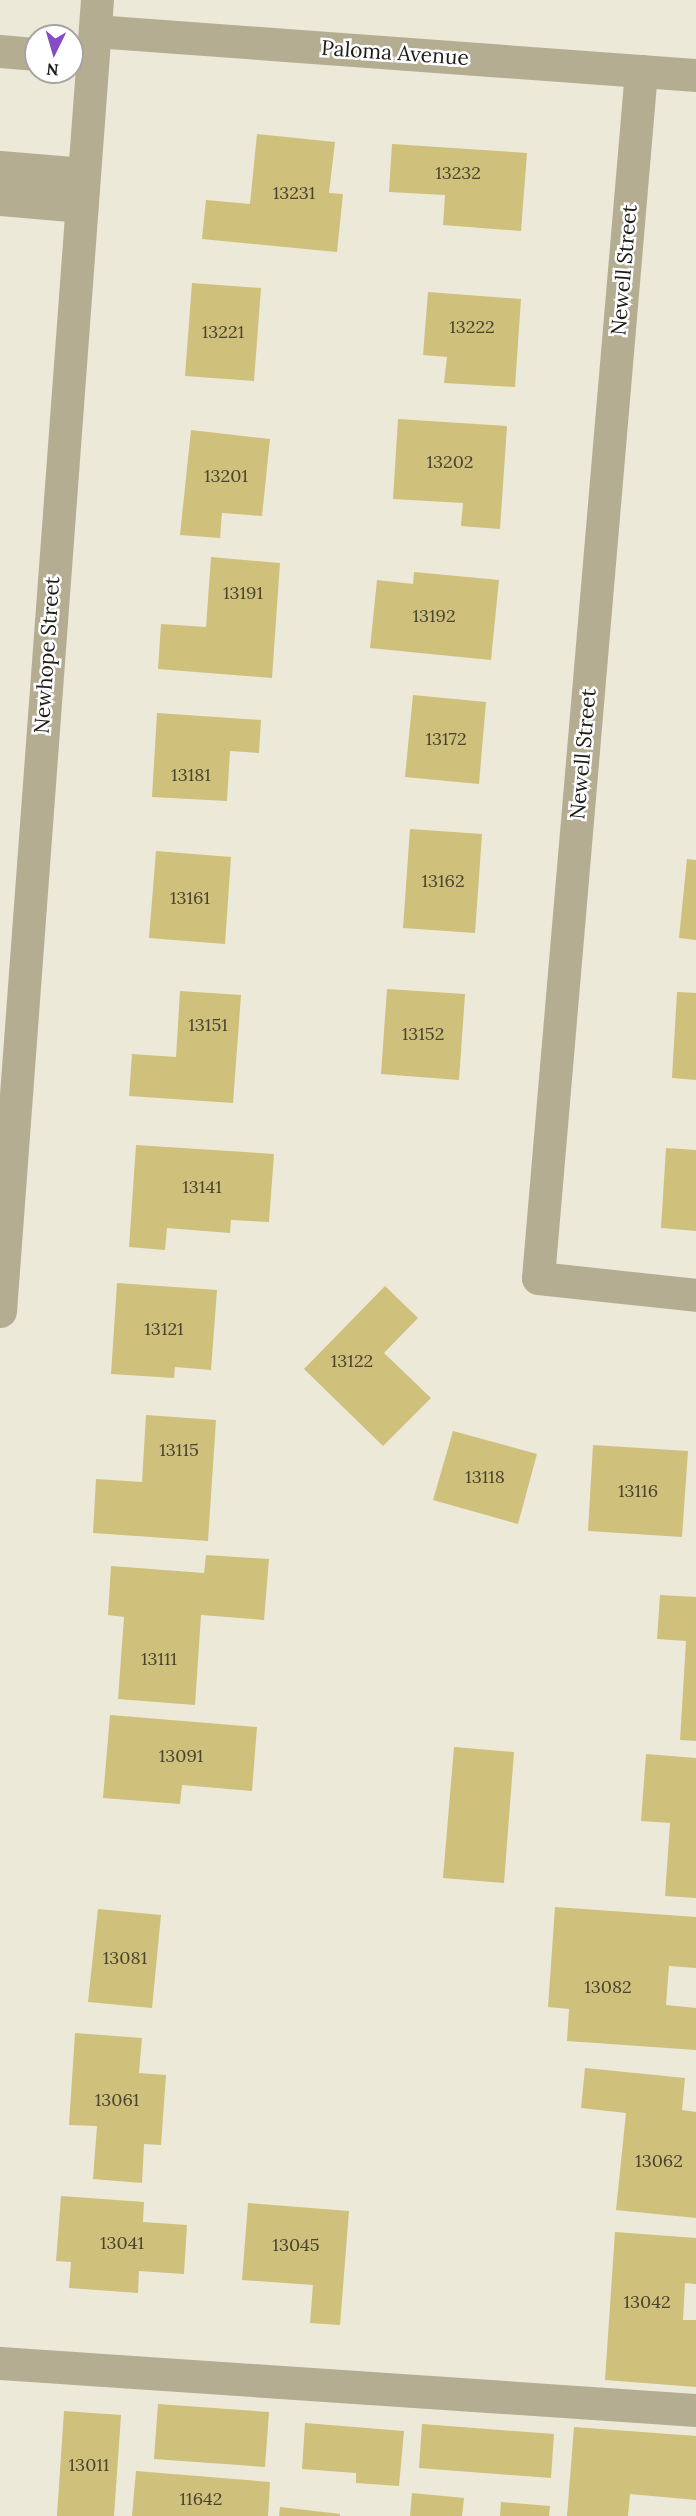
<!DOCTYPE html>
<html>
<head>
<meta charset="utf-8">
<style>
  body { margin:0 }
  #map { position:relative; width:696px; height:2516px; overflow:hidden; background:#ece9d9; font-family:Lora,serif }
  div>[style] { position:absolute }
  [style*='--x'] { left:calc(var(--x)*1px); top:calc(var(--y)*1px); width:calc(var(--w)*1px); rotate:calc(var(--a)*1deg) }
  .building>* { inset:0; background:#cfc07c }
  .minor>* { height:33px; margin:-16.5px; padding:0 16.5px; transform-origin:16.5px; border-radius:16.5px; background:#b4ad91 }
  span { translate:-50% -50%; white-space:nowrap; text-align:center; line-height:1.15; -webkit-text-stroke:5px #fff; paint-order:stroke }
  .number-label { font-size:18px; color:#4a4530 }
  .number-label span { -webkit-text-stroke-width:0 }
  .street-label { font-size:21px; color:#1d1c17 }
  .north { position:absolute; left:24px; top:24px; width:60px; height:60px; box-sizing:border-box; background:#fff; border:2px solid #a5a4a2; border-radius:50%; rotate:185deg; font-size:16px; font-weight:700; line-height:24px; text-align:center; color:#1d1c17 }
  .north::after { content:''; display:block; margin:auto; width:21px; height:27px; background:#854cc3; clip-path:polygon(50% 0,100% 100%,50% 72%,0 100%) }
</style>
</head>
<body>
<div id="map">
  <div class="building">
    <i style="clip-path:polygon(257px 134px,335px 142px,329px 193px,343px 194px,337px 252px,202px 239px,206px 200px,250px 204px)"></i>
    <i style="clip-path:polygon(392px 144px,527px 153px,521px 231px,443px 225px,445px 195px,389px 192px)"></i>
    <i style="clip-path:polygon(192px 283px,261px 288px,254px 381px,185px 376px)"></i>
    <i style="clip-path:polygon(428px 292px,521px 299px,515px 387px,444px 383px,447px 357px,423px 355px)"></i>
    <i style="clip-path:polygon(398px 419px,507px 426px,500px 529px,461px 526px,463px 503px,393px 499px)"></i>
    <i style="clip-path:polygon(191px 430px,270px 439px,262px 516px,222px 513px,220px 538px,180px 535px)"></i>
    <i style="clip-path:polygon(211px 557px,280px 563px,272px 678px,158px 669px,161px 624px,206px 627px)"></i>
    <i style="clip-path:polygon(414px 572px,499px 580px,491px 660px,370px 648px,377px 580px,413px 584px)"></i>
    <i style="clip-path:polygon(413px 695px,486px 702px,479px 784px,405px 777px)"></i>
    <i style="clip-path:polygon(157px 713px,261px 720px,259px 753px,230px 751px,227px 801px,152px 797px)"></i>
    <i style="clip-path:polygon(410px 829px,482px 834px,475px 933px,403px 928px)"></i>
    <i style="clip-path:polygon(156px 851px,231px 857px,225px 944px,149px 938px)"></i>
    <i style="clip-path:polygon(687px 859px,696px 860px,696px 940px,679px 938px)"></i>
    <i style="clip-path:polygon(387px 989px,465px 994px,459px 1080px,381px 1074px)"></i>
    <i style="clip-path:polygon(180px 991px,241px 995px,233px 1103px,129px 1096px,132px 1054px,176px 1057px)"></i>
    <i style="clip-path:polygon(677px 992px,696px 993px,696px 1080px,672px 1078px)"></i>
    <i style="clip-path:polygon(136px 1145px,274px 1154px,269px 1222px,231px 1220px,230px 1233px,167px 1228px,165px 1250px,129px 1247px)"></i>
    <i style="clip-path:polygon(666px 1148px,696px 1150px,696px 1231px,661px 1228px)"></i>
    <i style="clip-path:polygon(117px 1283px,217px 1290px,211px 1370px,175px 1367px,174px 1378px,111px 1374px)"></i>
    <i style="clip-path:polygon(385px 1286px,418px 1318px,384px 1353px,431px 1398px,383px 1446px,304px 1369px)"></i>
    <i style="clip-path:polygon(146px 1415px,216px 1420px,208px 1541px,93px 1533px,96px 1479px,142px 1482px)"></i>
    <i style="clip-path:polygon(453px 1431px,537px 1454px,518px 1524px,433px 1500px)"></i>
    <i style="clip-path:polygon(593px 1445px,688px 1451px,682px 1537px,588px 1531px)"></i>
    <i style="clip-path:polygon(206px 1555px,269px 1559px,264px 1620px,201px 1615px,195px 1705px,118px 1699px,124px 1617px,108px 1615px,111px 1566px,204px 1573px)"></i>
    <i style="clip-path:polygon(660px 1595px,696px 1597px,696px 1741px,680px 1740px,686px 1641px,657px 1639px)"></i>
    <i style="clip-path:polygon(110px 1715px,257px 1727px,252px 1791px,182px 1785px,180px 1804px,103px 1798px)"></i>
    <i style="clip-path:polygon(454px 1747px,514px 1752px,504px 1883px,443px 1878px)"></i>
    <i style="clip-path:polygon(646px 1754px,696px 1758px,696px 1898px,665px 1896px,670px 1823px,641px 1821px)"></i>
    <i style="clip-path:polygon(555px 1907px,696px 1917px,696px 1968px,669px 1966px,666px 2005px,696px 2008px,696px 2050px,567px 2041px,569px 2009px,548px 2007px)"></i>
    <i style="clip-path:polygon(98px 1909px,161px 1915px,152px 2008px,88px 2002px)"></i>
    <i style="clip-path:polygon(75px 2033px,142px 2038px,139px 2073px,166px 2075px,161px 2145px,144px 2144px,142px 2183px,93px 2179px,97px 2126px,69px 2125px)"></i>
    <i style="clip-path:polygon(585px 2068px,685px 2078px,682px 2110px,696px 2112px,696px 2218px,616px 2210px,626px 2113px,581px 2108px)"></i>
    <i style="clip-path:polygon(61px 2196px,144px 2202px,143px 2222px,187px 2225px,184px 2274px,139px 2271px,138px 2293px,69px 2288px,71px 2262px,56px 2261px)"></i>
    <i style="clip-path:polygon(248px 2203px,349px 2211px,340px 2325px,310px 2323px,313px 2285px,242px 2280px)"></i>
    <i style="clip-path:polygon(615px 2232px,696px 2238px,696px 2284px,685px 2283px,683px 2320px,696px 2320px,696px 2387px,605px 2380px)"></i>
    <i style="clip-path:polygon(158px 2404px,269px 2412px,265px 2467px,154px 2459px)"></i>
    <i style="clip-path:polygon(64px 2411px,121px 2415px,114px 2516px,57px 2516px)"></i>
    <i style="clip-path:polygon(305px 2423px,404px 2431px,399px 2486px,356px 2483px,356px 2473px,302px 2469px)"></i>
    <i style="clip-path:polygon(422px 2424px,554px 2434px,551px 2478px,419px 2468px)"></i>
    <i style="clip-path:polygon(574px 2427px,696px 2436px,696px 2500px,630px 2494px,628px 2516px,567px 2516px)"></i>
    <i style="clip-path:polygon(136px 2471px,270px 2482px,268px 2516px,132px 2516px)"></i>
    <i style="clip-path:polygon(412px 2493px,464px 2498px,462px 2516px,410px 2516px)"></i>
    <i style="clip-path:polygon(501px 2502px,550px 2506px,549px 2516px,500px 2516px)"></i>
    <i style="clip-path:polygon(280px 2507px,340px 2514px,340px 2516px,279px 2516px)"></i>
  </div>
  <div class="minor">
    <i style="--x:95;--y:31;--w:603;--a:4.19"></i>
    <i style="--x:0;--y:51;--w:36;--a:5"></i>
    <i style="--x:641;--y:71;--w:1211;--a:94.88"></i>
    <i style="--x:538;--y:1278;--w:159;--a:6.1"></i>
    <i style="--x:0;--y:167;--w:84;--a:4.8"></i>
    <i style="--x:0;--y:199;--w:82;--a:4.9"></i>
    <i style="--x:0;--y:1311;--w:1315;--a:-85.77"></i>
    <i style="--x:0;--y:2363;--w:698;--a:3.86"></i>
  </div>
  <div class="number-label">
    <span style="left:458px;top:173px">13232</span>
    <span style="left:294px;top:193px">13231</span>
    <span style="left:472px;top:327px">13222</span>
    <span style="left:223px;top:332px">13221</span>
    <span style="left:450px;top:462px">13202</span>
    <span style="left:226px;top:476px">13201</span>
    <span style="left:243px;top:593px">13191</span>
    <span style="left:434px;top:616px">13192</span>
    <span style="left:446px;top:739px">13172</span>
    <span style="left:191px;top:775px">13181</span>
    <span style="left:443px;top:881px">13162</span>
    <span style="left:190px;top:898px">13161</span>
    <span style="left:208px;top:1025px">13151</span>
    <span style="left:423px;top:1034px">13152</span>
    <span style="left:202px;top:1187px">13141</span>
    <span style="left:164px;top:1329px">13121</span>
    <span style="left:352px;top:1361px">13122</span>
    <span style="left:179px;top:1450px">13115</span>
    <span style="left:485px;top:1477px">13118</span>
    <span style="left:638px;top:1491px">13116</span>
    <span style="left:159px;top:1659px">13111</span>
    <span style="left:181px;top:1756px">13091</span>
    <span style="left:125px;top:1958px">13081</span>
    <span style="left:608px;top:1987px">13082</span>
    <span style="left:117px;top:2100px">13061</span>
    <span style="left:659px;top:2161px">13062</span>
    <span style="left:122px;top:2243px">13041</span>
    <span style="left:296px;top:2245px">13045</span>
    <span style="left:647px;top:2302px">13042</span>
    <span style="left:89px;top:2465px">13011</span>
    <span style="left:201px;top:2499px">11642</span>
  </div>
  <div class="street-label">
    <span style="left:395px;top:53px;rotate:4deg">Paloma Avenue</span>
    <span style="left:624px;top:270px;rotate:-85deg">Newell Street</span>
    <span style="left:47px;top:655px;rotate:-86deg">Newhope Street</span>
    <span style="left:583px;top:754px;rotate:-85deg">Newell Street</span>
  </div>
  <div class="north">N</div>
</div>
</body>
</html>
